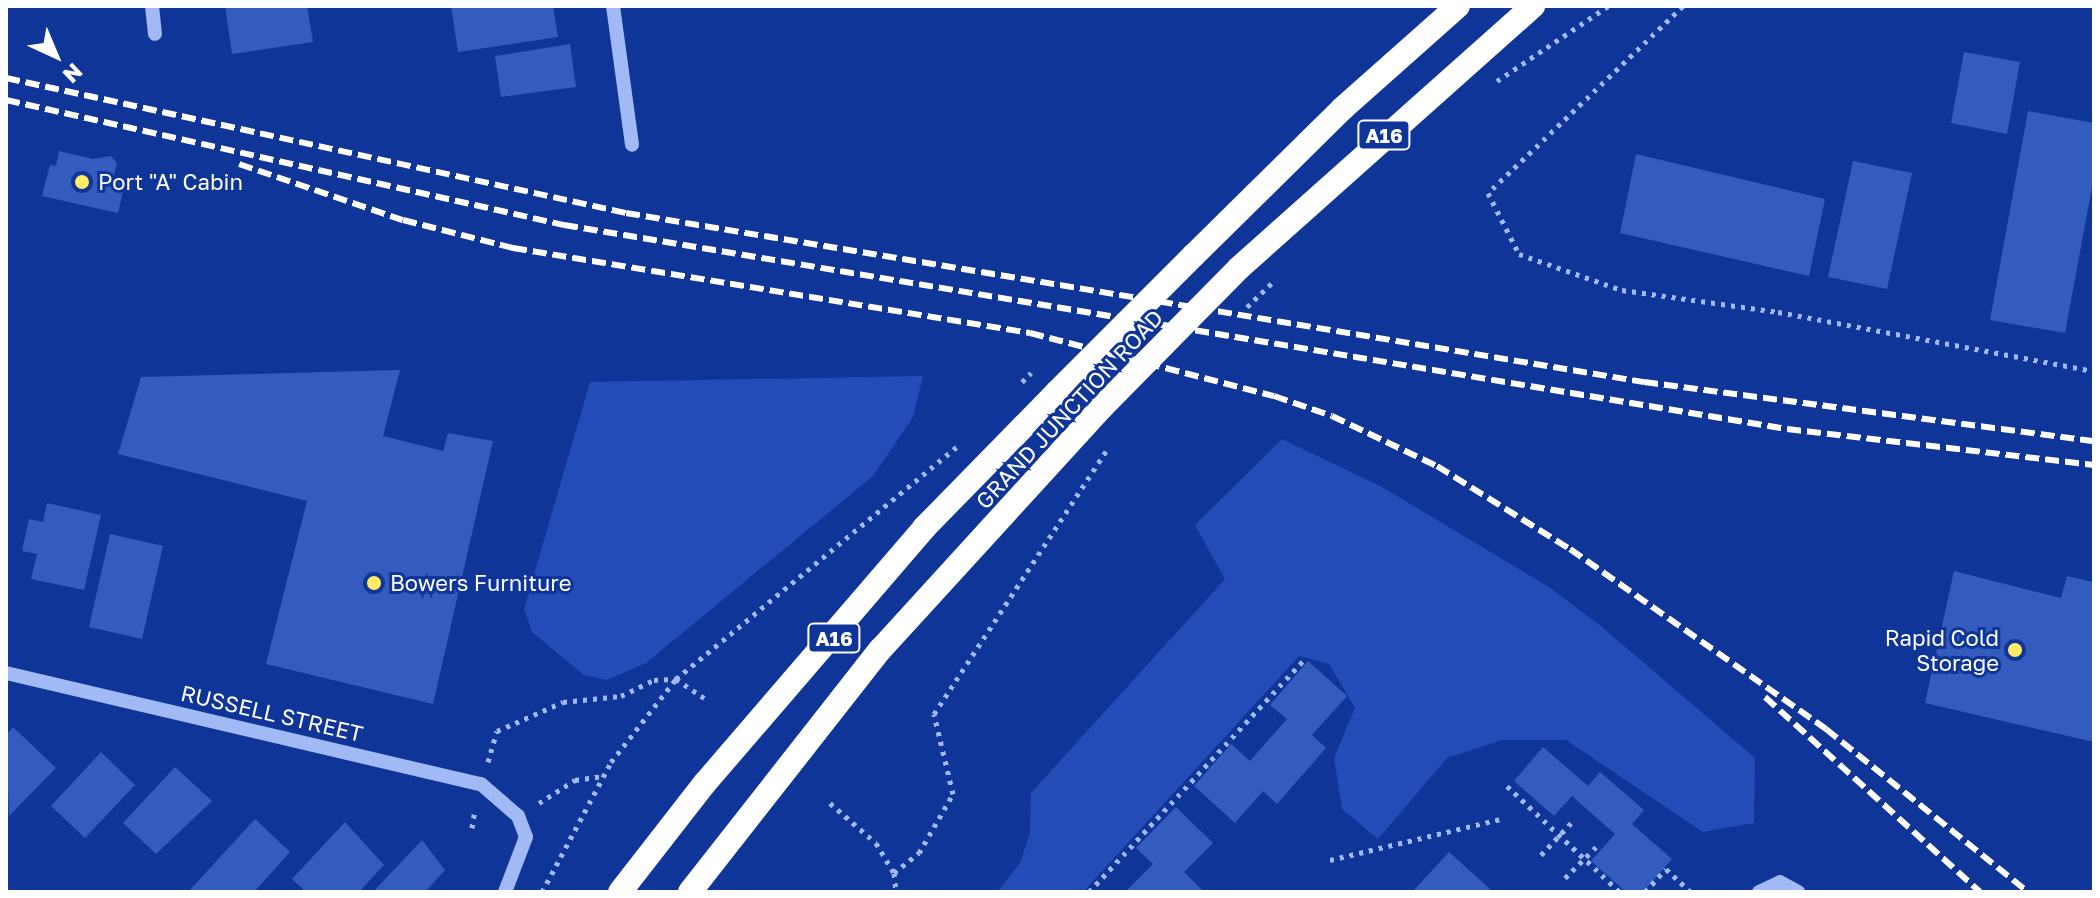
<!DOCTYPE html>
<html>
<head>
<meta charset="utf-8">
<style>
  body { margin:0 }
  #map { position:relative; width:2100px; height:898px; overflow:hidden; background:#103598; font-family:"Golos Text",sans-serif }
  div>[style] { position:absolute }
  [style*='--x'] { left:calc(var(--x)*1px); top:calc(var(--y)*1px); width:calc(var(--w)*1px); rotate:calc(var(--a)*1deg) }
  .green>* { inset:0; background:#234cb7 }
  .building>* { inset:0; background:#345bbe }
  .path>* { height:5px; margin-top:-2.5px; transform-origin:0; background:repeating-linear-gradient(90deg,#a1b9f4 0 4px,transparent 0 10px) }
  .minor>* { height:14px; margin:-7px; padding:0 7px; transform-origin:7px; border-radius:7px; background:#a1b9f4 }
  .highway>* { height:24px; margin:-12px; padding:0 12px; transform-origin:12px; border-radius:12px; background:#fff }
  .rail>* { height:6px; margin-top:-3px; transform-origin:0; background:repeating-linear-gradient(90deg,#fff 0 14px,transparent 0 20px) }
  .path-bridge>* { height:5px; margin-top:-2.5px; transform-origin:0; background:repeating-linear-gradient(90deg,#a1b9f4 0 4px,transparent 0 10px) }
  .highway-bridge>* { height:24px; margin:-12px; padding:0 12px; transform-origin:12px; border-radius:12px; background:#fff }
  .dots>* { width:22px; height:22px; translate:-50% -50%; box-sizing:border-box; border:4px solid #103598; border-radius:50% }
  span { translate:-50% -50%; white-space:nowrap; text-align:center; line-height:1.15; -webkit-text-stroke:6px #103598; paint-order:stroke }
  .shield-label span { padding:2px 6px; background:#103598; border:2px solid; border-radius:6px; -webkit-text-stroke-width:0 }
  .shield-label { font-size:20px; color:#fff; font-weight:700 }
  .poi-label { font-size:22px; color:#fff }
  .left { translate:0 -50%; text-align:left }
  .right { translate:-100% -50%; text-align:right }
  .street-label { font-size:22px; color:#fff }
  .frame { position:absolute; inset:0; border:8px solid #fff; pointer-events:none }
  .north { position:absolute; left:16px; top:16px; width:80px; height:80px; -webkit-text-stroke:6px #103598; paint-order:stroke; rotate:136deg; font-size:22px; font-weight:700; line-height:32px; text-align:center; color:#fff }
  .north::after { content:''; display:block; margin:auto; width:28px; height:36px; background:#fff; clip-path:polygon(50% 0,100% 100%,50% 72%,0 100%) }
</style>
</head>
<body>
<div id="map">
  <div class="green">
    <i style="clip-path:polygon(923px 376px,913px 417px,873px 476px,646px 663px,607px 680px,584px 675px,532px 632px,524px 609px,590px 382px)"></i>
    <i style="clip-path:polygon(1282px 439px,1382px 487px,1549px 587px,1602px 627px,1755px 758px,1754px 823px,1703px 832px,1566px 740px,1502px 740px,1447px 758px,1378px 839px,1342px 809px,1334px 758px,1355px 708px,1329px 664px,1299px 656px,1083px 892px,997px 892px,1020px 863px,1030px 833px,1031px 793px,1225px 579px,1195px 525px)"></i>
  </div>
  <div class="building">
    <i style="clip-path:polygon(225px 6px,307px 6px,313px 42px,232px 54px)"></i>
    <i style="clip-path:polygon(451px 6px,553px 6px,558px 37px,458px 52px)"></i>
    <i style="clip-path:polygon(570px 44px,576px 87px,501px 97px,495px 56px)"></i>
    <i style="clip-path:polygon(1964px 52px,2020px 62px,2007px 134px,1951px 123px)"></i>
    <i style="clip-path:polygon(2028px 111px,2094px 123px,2094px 176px,2065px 333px,1990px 320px)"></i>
    <i style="clip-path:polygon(59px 151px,93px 159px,111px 156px,117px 163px,113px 180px,125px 183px,118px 213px,42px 196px,50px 165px,56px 166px)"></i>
    <i style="clip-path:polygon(1636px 154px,1825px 199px,1809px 276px,1620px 233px)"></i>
    <i style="clip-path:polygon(1853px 161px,1912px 173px,1887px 289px,1828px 277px)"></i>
    <i style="clip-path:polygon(400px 370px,383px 436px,443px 451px,448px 433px,493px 441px,433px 704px,266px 664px,307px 501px,118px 454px,141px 377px)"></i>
    <i style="clip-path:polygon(47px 503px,101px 515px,84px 590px,31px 579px,37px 554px,22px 551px,29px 519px,43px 522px)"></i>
    <i style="clip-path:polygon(110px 534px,163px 546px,142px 639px,89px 627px)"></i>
    <i style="clip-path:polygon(1954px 571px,2061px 598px,2067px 576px,2094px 582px,2094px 742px,1925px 703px)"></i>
    <i style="clip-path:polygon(1308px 661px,1347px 696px,1312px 735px,1326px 748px,1277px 804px,1263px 791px,1235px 823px,1194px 786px,1231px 744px,1250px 761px,1287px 719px,1270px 705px)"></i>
    <i style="clip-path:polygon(13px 727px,56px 768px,9px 816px,6px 735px)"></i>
    <i style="clip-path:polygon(1543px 747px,1588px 786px,1600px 772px,1644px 810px,1632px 824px,1672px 859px,1643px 892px,1626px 892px,1591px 861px,1615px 834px,1572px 796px,1554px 816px,1514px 781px)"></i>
    <i style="clip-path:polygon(101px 752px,135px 785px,85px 838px,51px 806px)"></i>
    <i style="clip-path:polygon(175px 767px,212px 801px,156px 854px,123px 823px)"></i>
    <i style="clip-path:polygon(1176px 807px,1213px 843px,1184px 872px,1204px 892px,1125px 892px,1153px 864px,1136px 848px)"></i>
    <i style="clip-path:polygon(255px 819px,290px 852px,254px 892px,188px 892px)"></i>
    <i style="clip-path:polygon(345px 822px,384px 865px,359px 892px,306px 892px,292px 879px)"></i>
    <i style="clip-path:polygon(422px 840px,445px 870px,425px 892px,373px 892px)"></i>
    <i style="clip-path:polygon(1449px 852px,1490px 889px,1487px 892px,1412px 892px)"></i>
  </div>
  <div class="path">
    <i style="--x:1683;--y:6;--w:270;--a:136.2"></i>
    <i style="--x:1488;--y:193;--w:68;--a:63.1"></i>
    <i style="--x:1519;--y:254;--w:109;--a:19.3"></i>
    <i style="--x:1622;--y:290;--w:158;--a:8"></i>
    <i style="--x:1778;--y:312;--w:321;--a:10.6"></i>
    <i style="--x:1497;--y:81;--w:134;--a:-34"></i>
    <i style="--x:488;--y:762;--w:32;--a:-74"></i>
    <i style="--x:497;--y:731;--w:72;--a:-23.7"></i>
    <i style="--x:563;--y:702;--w:58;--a:-5.9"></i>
    <i style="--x:621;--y:696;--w:37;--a:-26"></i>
    <i style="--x:654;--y:680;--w:22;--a:-3"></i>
    <i style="--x:676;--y:679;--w:34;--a:34"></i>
    <i style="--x:1507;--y:786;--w:155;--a:43.2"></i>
    <i style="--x:539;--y:803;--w:43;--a:-32.6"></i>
    <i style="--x:575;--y:780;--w:27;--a:-8"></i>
    <i style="--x:830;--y:803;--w:61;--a:41"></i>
    <i style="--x:876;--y:843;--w:35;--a:59"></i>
    <i style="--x:894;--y:873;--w:19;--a:84"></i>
    <i style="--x:472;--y:828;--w:18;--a:-81"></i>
    <i style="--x:1541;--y:855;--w:47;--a:-46.7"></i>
    <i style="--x:1330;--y:860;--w:176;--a:-13.5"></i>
    <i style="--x:894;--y:873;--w:32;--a:-39"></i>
    <i style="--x:919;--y:853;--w:68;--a:-60"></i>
    <i style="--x:953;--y:794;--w:82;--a:-103.4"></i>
    <i style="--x:934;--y:714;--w:316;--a:-56.8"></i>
    <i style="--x:1565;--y:878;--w:47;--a:-45"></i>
    <i style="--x:542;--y:892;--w:147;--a:-62"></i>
    <i style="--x:611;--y:762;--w:105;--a:-51.9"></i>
    <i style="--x:676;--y:679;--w:366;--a:-39.6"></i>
    <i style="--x:1089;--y:892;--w:315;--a:-47.2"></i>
    <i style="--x:1645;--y:892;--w:31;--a:-48"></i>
    <i style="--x:1666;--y:869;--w:34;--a:43"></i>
  </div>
  <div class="minor">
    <i style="--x:152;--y:6;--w:28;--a:84"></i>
    <i style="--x:613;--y:6;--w:140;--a:82.2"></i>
    <i style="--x:6;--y:673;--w:488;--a:13.2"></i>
    <i style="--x:481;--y:784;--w:49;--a:40.9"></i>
    <i style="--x:518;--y:816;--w:22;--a:69"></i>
    <i style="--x:526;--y:837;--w:59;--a:110.9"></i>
    <i style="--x:1759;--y:892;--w:23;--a:-25"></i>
    <i style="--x:1780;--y:882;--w:21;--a:29"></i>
  </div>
  <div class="highway">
    <i style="--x:1194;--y:255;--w:208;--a:-44.6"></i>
    <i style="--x:1342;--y:109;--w:155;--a:-41.6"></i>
    <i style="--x:1239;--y:268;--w:394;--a:-41.7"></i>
    <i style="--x:620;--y:892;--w:138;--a:-52.1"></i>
    <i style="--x:705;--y:783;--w:336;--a:-49.3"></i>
    <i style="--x:924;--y:528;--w:190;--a:-45.6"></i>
    <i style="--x:690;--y:892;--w:308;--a:-51.9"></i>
    <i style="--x:880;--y:650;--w:329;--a:-47.6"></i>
  </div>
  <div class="rail">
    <i style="--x:6;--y:78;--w:635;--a:12.28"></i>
    <i style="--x:626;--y:213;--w:1032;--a:9.43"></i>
    <i style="--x:1644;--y:382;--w:454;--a:7.5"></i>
    <i style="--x:6;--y:100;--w:572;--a:12.63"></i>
    <i style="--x:564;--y:225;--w:1240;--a:9.47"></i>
    <i style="--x:1787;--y:429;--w:309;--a:6.7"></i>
    <i style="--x:239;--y:164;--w:173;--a:18.9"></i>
    <i style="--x:403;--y:220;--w:114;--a:14.3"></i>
    <i style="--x:513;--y:248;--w:524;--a:9.34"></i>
    <i style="--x:1030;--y:333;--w:252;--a:14.5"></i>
    <i style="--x:1274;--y:396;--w:61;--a:19"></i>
    <i style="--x:1332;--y:416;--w:116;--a:25.5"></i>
    <i style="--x:1437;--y:466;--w:157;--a:32"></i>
    <i style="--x:1570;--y:549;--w:313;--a:35.1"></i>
    <i style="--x:1826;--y:729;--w:260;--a:38.9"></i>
    <i style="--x:1765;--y:697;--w:290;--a:42.2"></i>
  </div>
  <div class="path-bridge">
    <i style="--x:1247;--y:307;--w:40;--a:-44"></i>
    <i style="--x:1022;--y:382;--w:13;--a:-45"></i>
  </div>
  <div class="highway-bridge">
    <i style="--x:1057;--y:392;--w:194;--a:-45"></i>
    <i style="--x:1102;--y:407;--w:195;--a:-45.4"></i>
  </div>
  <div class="dots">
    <i style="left:82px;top:182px;background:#ffec64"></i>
    <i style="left:374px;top:583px;background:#ffec64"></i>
    <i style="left:2015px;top:650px;background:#ffec64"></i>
  </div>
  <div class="shield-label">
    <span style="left:1384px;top:135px">A16</span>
    <span style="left:834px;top:638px">A16</span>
  </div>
  <div class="poi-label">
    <span class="left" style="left:98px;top:182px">Port "A" Cabin</span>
    <span class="left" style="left:390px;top:583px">Bowers Furniture</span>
    <span class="right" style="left:1999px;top:650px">Rapid Cold<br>Storage</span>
  </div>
  <div class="street-label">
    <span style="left:1069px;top:409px;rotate:-47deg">GRAND JUNCTION ROAD</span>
    <span style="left:272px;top:713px;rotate:13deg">RUSSELL STREET</span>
  </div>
  <div class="frame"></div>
  <div class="north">N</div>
</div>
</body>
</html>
